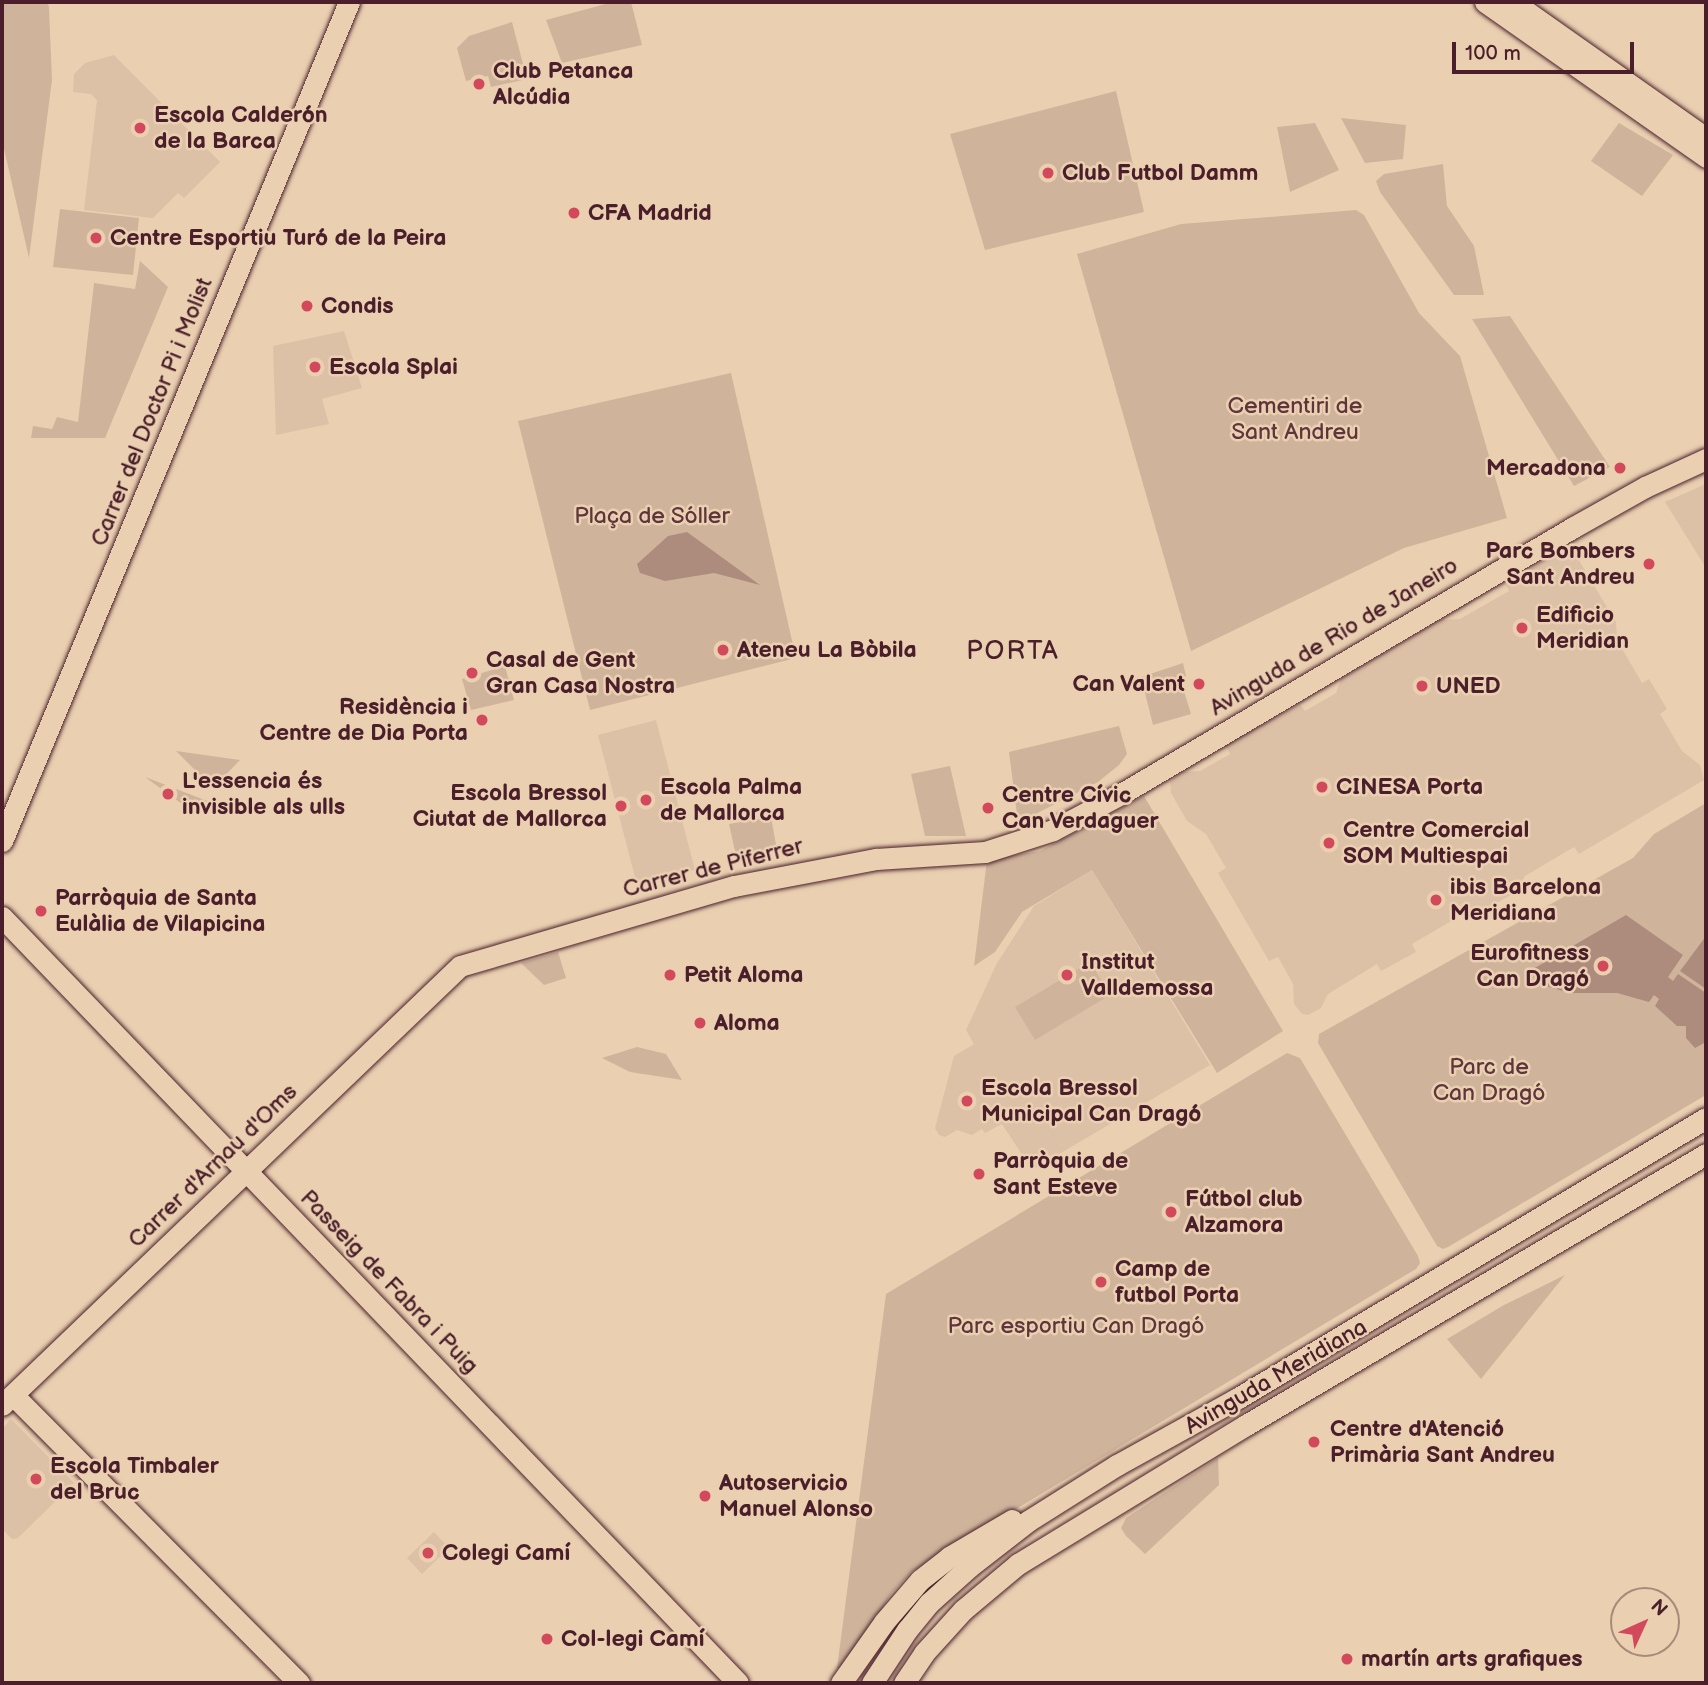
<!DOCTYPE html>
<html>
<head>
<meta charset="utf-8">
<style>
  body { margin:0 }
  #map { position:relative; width:1708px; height:1685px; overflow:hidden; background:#ead0b1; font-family:"Balsamiq Sans",sans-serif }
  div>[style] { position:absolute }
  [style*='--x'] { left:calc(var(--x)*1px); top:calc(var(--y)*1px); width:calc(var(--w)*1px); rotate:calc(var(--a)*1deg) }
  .built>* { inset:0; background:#dcc1a6 }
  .green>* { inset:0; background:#cfb49b }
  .water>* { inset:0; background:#ad8c7e }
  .roads { filter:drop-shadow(0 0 2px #4a1f2b) drop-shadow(0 0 2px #4a1f2b) }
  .major>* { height:21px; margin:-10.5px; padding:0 10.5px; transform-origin:10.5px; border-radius:10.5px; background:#ead0b1 }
  .dots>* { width:19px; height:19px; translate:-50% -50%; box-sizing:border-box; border:4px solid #ead0b1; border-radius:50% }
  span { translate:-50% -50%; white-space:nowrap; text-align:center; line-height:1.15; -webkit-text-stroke:5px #ead0b1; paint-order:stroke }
  .poi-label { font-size:23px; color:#4a1f2b; font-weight:700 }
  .left { translate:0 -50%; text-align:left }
  .right { translate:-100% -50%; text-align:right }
  .park-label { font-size:23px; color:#5e353c }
  .street-label { font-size:23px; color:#4a1f2b }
  .quarter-label { font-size:26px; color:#4a1f2b; letter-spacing:2px }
  .frame { position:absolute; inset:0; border:4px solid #4a1f2b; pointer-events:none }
  .north { position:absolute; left:1610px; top:1587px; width:70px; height:70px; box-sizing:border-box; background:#ead0b1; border:2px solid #aa897b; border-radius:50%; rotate:45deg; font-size:19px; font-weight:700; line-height:28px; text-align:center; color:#4a1f2b }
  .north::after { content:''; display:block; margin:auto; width:24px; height:32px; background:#d1495b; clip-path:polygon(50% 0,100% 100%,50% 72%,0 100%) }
  .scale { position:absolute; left:1452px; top:42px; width:182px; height:32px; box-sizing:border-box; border:4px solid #4a1f2b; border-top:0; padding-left:9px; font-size:21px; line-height:24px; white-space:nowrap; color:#4a1f2b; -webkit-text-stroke:5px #ead0b1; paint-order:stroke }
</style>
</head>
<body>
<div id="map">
  <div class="built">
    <i style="clip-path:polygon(114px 55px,220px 162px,184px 198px,178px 193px,153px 218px,84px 210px,97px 100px,91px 94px,73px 92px,74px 74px,85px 63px)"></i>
    <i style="clip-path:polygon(344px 331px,362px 388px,322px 399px,329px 424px,276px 435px,273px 346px)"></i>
    <i style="clip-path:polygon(1706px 484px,1706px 568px,1665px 502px)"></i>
    <i style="clip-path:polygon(1561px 549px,1574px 552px,1616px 622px,1617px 640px,1642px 683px,1649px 679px,1667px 709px,1660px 714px,1682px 751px,1700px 765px,1704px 780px,1579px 854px,1574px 847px,1525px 876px,1516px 892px,1478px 914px,1465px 913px,1412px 944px,1416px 952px,1381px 971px,1377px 964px,1328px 994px,1321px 1008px,1308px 1015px,1302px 1014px,1294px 1004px,1293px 984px,1278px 957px,1269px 961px,1218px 873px,1226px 868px,1206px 834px,1187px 821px,1171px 793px,1170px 782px,1182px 772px,1200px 771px,1230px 754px,1225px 745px,1300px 704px,1305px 711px,1336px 693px,1341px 679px,1440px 620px,1460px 619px,1509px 591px,1506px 585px)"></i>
    <i style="clip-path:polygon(656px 720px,695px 870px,637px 885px,598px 735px)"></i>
    <i style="clip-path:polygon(1092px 870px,1210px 1065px,1032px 1170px,1002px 1124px,985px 1133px,982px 1129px,972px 1135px,957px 1130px,945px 1137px,939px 1135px,935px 1128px,954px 1056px,974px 1044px,966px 1030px,997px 963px,1034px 906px)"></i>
    <i style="clip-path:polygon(11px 1419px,74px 1483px,18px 1538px,12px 1539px,2px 1529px,2px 1429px)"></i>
    <i style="clip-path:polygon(434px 1532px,449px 1548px,422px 1574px,407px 1558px)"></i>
  </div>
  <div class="green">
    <i style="clip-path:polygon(2px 2px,48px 2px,49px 8px,52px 80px,29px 258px,2px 140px)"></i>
    <i style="clip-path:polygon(613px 2px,631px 2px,642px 45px,562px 63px,546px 20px)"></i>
    <i style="clip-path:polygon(512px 22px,527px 79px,491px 87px,488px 76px,466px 81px,457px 48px,469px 36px)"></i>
    <i style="clip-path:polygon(1116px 91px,1144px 212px,985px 250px,950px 134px)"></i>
    <i style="clip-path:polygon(1341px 118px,1406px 125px,1403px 159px,1365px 163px)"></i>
    <i style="clip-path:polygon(1315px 123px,1339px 170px,1290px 192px,1277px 127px)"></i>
    <i style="clip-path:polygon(1619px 123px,1673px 155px,1642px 196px,1591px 161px)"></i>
    <i style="clip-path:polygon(1443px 164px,1447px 206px,1474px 246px,1484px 295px,1454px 295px,1380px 192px,1376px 181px,1384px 174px)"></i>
    <i style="clip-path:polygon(60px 209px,139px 218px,133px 275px,53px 267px)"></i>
    <i style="clip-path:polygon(1356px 210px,1364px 215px,1419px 313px,1460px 356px,1507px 518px,1404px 548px,1191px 651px,1077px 254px,1181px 224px)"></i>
    <i style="clip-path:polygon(140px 261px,168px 287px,105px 438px,31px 438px,33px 426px,52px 429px,57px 417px,78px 422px,94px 283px,135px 289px)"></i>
    <i style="clip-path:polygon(1510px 316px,1610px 467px,1574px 486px,1472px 319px)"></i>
    <i style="clip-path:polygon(731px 373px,796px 658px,590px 710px,518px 421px)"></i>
    <i style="clip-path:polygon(1183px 663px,1186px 676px,1180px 678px,1191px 714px,1153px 725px,1141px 677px)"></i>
    <i style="clip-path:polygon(505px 666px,514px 700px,471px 710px,462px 679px)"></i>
    <i style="clip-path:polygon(1119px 726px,1127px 754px,1119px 765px,1098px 782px,1018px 823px,1009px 752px)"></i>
    <i style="clip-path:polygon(176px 751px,240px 760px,213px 788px)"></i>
    <i style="clip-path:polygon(950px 766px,966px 836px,925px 836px,911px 774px)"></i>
    <i style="clip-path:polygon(145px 777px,210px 802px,197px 815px)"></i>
    <i style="clip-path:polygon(1144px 796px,1283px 1031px,1217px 1073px,1092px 870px,1022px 912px,995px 952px,974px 966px,987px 860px,1040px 851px)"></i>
    <i style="clip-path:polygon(1706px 803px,1706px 1095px,1448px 1247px,1443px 1249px,1437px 1246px,1318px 1043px,1319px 1034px,1633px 858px,1654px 834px)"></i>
    <i style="clip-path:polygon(771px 817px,777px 850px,744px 858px,736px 856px,729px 824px)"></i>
    <i style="clip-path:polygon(558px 952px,566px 978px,544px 985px,521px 963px)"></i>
    <i style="clip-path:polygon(1090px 962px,1110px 995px,1035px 1040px,1015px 1007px)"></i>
    <i style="clip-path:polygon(637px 1047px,666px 1054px,682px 1080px,630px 1072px,602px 1058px)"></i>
    <i style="clip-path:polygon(1287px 1053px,1300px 1058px,1418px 1256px,1420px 1263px,1416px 1269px,911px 1572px,891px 1594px,844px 1670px,837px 1668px,886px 1294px)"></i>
    <i style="clip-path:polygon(1565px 1275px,1481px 1379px,1447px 1339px,1504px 1305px)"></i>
    <i style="clip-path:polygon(1218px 1458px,1219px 1485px,1145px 1554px,1126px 1536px,1121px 1528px,1126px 1518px)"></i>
  </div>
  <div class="water">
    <i style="clip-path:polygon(687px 532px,760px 585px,714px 573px,665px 581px,640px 573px,637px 564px,668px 536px)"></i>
    <i style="clip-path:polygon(1626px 915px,1683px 955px,1668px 977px,1673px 981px,1678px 974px,1706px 993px,1706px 1042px,1695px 1048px,1686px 1038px,1686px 1026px,1677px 1026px,1655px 1006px,1659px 999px,1654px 995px,1649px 1002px,1617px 993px,1570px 993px,1549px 987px,1528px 972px)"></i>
    <i style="clip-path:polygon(1706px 936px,1706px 989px,1680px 971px)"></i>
  </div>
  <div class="roads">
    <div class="major">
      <i style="--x:1485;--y:2;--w:270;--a:35"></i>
      <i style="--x:1513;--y:2;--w:236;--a:35.2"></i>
      <i style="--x:2;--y:841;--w:908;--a:-67.53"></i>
      <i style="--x:2;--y:917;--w:1062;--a:46.14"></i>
      <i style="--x:13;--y:1395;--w:406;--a:45.2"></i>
      <i style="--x:2;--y:1405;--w:634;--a:-43.79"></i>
      <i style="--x:460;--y:966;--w:285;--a:-16.3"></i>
      <i style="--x:734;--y:886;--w:145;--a:-10.8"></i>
      <i style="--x:876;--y:859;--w:109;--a:-3.7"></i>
      <i style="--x:985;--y:852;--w:71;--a:-17.9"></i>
      <i style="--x:1053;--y:830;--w:77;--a:-27.9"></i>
      <i style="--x:1121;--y:794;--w:524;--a:-30.53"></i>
      <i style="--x:1572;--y:528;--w:84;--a:-29.3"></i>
      <i style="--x:1645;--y:487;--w:67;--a:-24.7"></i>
      <i style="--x:841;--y:1683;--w:75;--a:-54.8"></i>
      <i style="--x:884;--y:1622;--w:55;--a:-49.4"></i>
      <i style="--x:920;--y:1580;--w:37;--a:-38"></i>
      <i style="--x:949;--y:1557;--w:73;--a:-30.4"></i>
      <i style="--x:872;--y:1683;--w:64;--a:-56.6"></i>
      <i style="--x:907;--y:1630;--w:35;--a:-51"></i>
      <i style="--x:929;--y:1603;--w:54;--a:-42"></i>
      <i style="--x:969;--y:1567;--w:75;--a:-37.9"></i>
      <i style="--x:1028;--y:1521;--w:105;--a:-32.2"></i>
      <i style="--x:1117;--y:1465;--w:138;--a:-29"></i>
      <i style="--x:1238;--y:1398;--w:545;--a:-30.89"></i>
      <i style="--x:904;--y:1683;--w:36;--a:-56"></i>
      <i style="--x:924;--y:1653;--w:58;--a:-47.8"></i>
      <i style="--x:963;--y:1610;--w:72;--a:-39.9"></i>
      <i style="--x:1018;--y:1564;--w:267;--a:-31.4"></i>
      <i style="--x:1246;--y:1425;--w:534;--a:-30.5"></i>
    </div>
  </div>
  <div class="dots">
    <i style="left:479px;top:84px;background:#d1495b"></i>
    <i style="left:140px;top:128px;background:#d1495b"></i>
    <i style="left:1048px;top:173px;background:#d1495b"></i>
    <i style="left:574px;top:213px;background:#d1495b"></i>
    <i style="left:96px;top:238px;background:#d1495b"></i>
    <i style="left:307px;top:306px;background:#d1495b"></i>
    <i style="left:315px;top:367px;background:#d1495b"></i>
    <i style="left:1620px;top:468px;background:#d1495b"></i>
    <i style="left:1649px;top:564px;background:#d1495b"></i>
    <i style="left:1522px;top:628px;background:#d1495b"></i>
    <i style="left:723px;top:650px;background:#d1495b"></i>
    <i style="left:472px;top:673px;background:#d1495b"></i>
    <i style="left:1199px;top:684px;background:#d1495b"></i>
    <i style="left:1422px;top:686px;background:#d1495b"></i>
    <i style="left:482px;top:720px;background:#d1495b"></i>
    <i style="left:1322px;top:787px;background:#d1495b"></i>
    <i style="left:168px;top:794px;background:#d1495b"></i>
    <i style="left:646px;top:800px;background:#d1495b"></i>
    <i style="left:621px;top:806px;background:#d1495b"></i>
    <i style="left:988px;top:808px;background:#d1495b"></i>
    <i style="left:1329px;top:843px;background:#d1495b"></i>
    <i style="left:1436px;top:900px;background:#d1495b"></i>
    <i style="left:41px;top:911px;background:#d1495b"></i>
    <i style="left:1603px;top:966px;background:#d1495b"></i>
    <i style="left:670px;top:975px;background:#d1495b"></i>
    <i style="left:1067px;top:975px;background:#d1495b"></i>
    <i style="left:700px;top:1023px;background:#d1495b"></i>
    <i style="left:967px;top:1101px;background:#d1495b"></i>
    <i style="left:979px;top:1174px;background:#d1495b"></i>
    <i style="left:1171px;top:1212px;background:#d1495b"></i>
    <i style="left:1101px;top:1282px;background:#d1495b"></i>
    <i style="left:1314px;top:1442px;background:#d1495b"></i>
    <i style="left:36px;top:1479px;background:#d1495b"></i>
    <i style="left:705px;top:1496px;background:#d1495b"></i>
    <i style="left:428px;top:1553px;background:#d1495b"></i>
    <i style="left:547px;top:1639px;background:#d1495b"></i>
    <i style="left:1347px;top:1659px;background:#d1495b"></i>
  </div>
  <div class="poi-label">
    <span class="left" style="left:493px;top:84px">Club Petanca<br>Alcúdia</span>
    <span class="left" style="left:154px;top:128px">Escola Calderón<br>de la Barca</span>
    <span class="left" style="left:1062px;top:173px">Club Futbol Damm</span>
    <span class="left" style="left:588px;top:213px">CFA Madrid</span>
    <span class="left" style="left:110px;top:238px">Centre Esportiu Turó de la Peira</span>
    <span class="left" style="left:321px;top:306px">Condis</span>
    <span class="left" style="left:329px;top:367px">Escola Splai</span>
    <span class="right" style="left:1606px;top:468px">Mercadona</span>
    <span class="right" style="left:1635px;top:564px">Parc Bombers<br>Sant Andreu</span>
    <span class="left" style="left:1536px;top:628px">Edificio<br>Meridian</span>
    <span class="left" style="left:737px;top:650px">Ateneu La Bòbila</span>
    <span class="left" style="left:486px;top:673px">Casal de Gent<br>Gran Casa Nostra</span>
    <span class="right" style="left:1185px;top:684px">Can Valent</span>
    <span class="left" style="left:1436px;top:686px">UNED</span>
    <span class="right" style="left:468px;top:720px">Residència i<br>Centre de Dia Porta</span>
    <span class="left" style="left:182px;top:794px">L'essencia és<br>invisible als ulls</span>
    <span class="left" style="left:660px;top:800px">Escola Palma<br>de Mallorca</span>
    <span class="left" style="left:1336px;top:787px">CINESA Porta</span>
    <span class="right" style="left:607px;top:806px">Escola Bressol<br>Ciutat de Mallorca</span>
    <span class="left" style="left:1002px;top:808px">Centre Cívic<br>Can Verdaguer</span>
    <span class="left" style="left:1343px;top:843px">Centre Comercial<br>SOM Multiespai</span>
    <span class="left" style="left:1450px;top:900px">ibis Barcelona<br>Meridiana</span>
    <span class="left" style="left:55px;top:911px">Parròquia de Santa<br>Eulàlia de Vilapicina</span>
    <span class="right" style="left:1589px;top:966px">Eurofitness<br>Can Dragó</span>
    <span class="left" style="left:1081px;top:975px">Institut<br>Valldemossa</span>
    <span class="left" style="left:684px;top:975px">Petit Aloma</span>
    <span class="left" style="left:714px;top:1023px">Aloma</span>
    <span class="left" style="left:981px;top:1101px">Escola Bressol<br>Municipal Can Dragó</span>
    <span class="left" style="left:993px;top:1174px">Parròquia de<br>Sant Esteve</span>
    <span class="left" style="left:1185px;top:1212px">Fútbol club<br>Alzamora</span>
    <span class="left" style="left:1115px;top:1282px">Camp de<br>futbol Porta</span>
    <span class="left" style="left:1330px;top:1442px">Centre d'Atenció<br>Primària Sant Andreu</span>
    <span class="left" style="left:50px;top:1479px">Escola Timbaler<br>del Bruc</span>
    <span class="left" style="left:719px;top:1496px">Autoservicio<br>Manuel Alonso</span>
    <span class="left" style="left:442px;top:1553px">Colegi Camí</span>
    <span class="left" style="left:561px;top:1639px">Col-legi Camí</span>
    <span class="left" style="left:1361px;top:1659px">martín arts grafiques</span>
  </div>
  <div class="park-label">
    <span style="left:1295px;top:419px">Cementiri de<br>Sant Andreu</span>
    <span style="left:652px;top:516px">Plaça de Sóller</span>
    <span style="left:1489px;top:1080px">Parc de<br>Can Dragó</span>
    <span style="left:1076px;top:1326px">Parc esportiu Can Dragó</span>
  </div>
  <div class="street-label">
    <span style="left:152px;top:412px;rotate:-68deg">Carrer del Doctor Pi i Molist</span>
    <span style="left:1334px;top:637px;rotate:-31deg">Avinguda de Rio de Janeiro</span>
    <span style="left:713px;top:868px;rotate:-14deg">Carrer de Piferrer</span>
    <span style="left:213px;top:1166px;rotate:-44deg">Carrer d'Arnau d'Oms</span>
    <span style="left:389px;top:1282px;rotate:46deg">Passeig de Fabra i Puig</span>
    <span style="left:1276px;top:1377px;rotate:-30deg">Avinguda Meridiana</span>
  </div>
  <div class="quarter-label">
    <span style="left:1013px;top:652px">PORTA</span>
  </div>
  <div class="frame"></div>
  <div class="north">N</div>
  <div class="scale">100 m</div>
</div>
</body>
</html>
